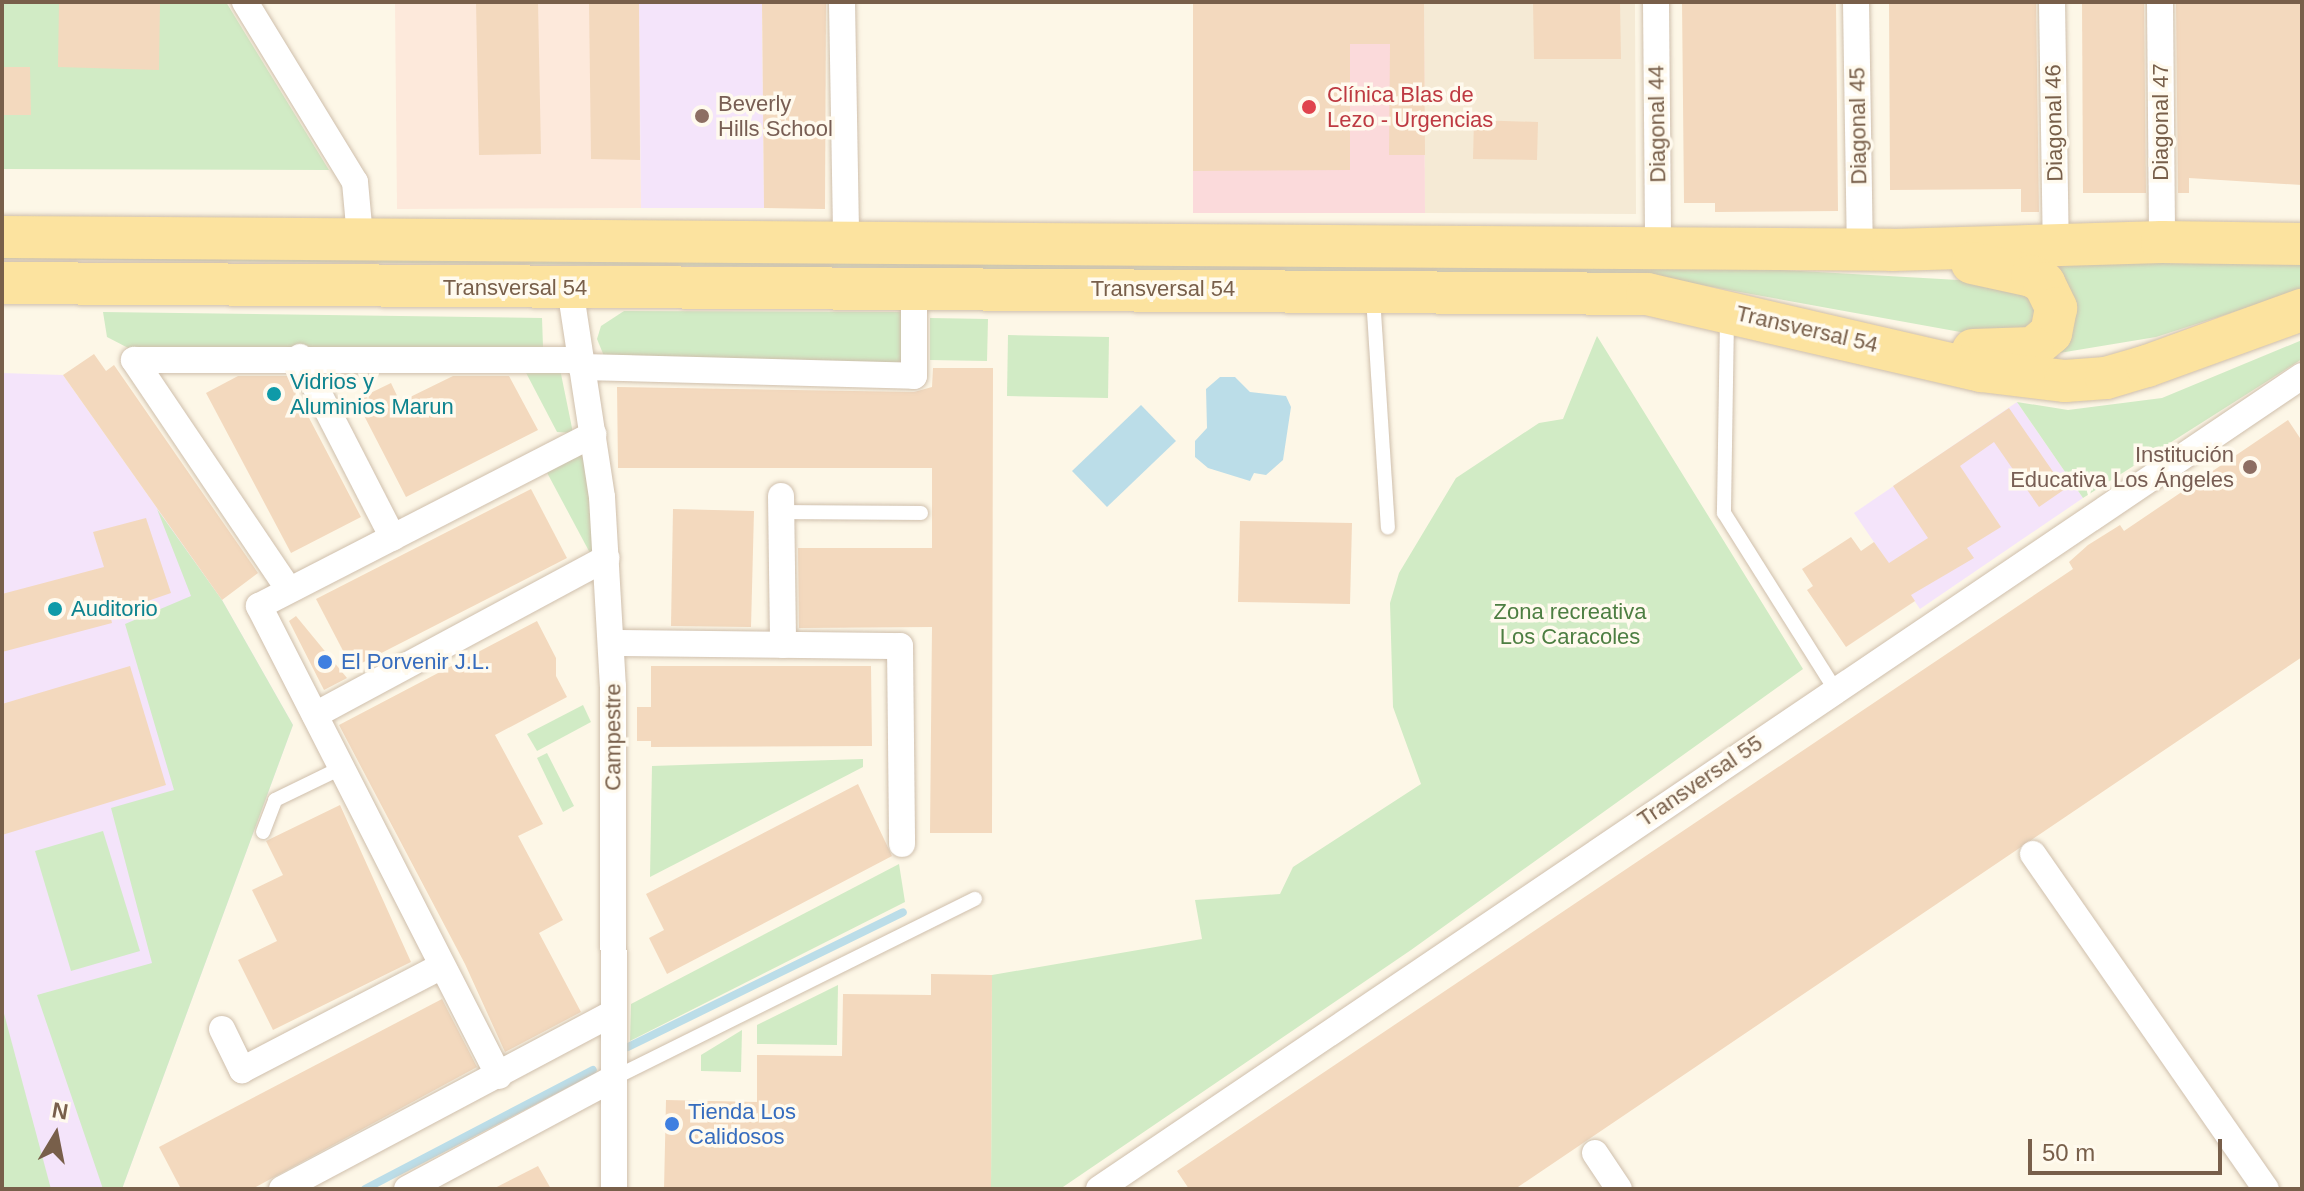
<!DOCTYPE html>
<html>
<head>
<meta charset="utf-8">
<style>
  body { margin:0 }
  #map { position:relative; width:2304px; height:1191px; overflow:hidden; background:#fdf7e7; font-family:Arial,sans-serif }
  div>[style] { position:absolute }
  [style*='--x'] { left:calc(var(--x)*1px); top:calc(var(--y)*1px); width:calc(var(--w)*1px); rotate:calc(var(--a)*1deg) }
  .residential>* { inset:0; background:#f5ead5 }
  .commercial>* { inset:0; background:#fde9db }
  .education>* { inset:0; background:#f4e4fa }
  .medical>* { inset:0; background:#fbdadb }
  .green>* { inset:0; background:#d1ebc5 }
  .water>* { inset:0; background:#bbdde8 }
  .stream>* { height:8px; margin:-4px; padding:0 4px; transform-origin:4px; border-radius:4px; background:#bbdde8 }
  .building>* { inset:0; background:#f3d9be }
  .roads { filter:drop-shadow(0 0 2px #cfbfac) drop-shadow(0 0 2px #cfbfac) }
  .lane>* { height:14px; margin:-7px; padding:0 7px; transform-origin:7px; border-radius:7px; background:#fff }
  .street>* { height:26px; margin:-13px; padding:0 13px; transform-origin:13px; border-radius:13px; background:#fff }
  .primary>* { height:42px; margin:-21px; padding:0 21px; transform-origin:21px; border-radius:21px; background:#fce39f }
  .dots>* { width:22px; height:22px; translate:-50% -50%; box-sizing:border-box; border:4px solid #fffaee; border-radius:50% }
  span { translate:-50% -50%; white-space:nowrap; text-align:center; line-height:1.15; -webkit-text-stroke:7px #fffaee; paint-order:stroke }
  .health-label { font-size:22px; color:#be3a42 }
  .left { translate:0 -50%; text-align:left }
  .education-label { font-size:22px; color:#785e54 }
  .right { translate:-100% -50%; text-align:right }
  .street-label { font-size:22px; color:#785f4a }
  .culture-label { font-size:22px; color:#0d838f }
  .park-label { font-size:22px; color:#4d7e42 }
  .shop-label { font-size:22px; color:#366cbe }
  .frame { position:absolute; inset:0; border:4px solid #785f4a; pointer-events:none }
  .north { position:absolute; left:16px; top:1095px; width:80px; height:80px; -webkit-text-stroke:6px #fffaee; paint-order:stroke; rotate:10deg; font-size:22px; font-weight:700; line-height:32px; text-align:center; color:#785f4a }
  .north::after { content:''; display:block; margin:auto; width:28px; height:36px; background:#785f4a; clip-path:polygon(50% 0,100% 100%,50% 72%,0 100%) }
  .scale { position:absolute; left:2028px; top:1139px; width:194px; height:36px; box-sizing:border-box; border:4px solid #785f4a; border-top:0; padding-left:10px; font-size:24px; line-height:28px; white-space:nowrap; color:#785f4a; -webkit-text-stroke:6px #fffaee; paint-order:stroke }
</style>
</head>
<body>
<div id="map">
  <div class="residential">
    <i style="clip-path:polygon(1424px 2px,1635px 2px,1636px 214px,1425px 213px)"></i>
  </div>
  <div class="commercial">
    <i style="clip-path:polygon(395px 2px,639px 2px,641px 208px,397px 209px)"></i>
  </div>
  <div class="education">
    <i style="clip-path:polygon(639px 2px,762px 2px,764px 208px,641px 208px)"></i>
    <i style="clip-path:polygon(2px 373px,63px 375px,222px 600px,293px 725px,122px 1189px,2px 1189px)"></i>
    <i style="clip-path:polygon(2017px 402px,2083px 498px,1920px 609px,1854px 513px)"></i>
  </div>
  <div class="medical">
    <i style="clip-path:polygon(1193px 2px,1424px 2px,1425px 213px,1193px 213px)"></i>
  </div>
  <div class="green">
    <i style="clip-path:polygon(2px 2px,226px 2px,329px 170px,2px 169px)"></i>
    <i style="clip-path:polygon(2px 249px,1642px 262px,2029px 284px,2039px 324px,1988px 337px,1646px 275px,2px 259px)"></i>
    <i style="clip-path:polygon(2017px 261px,2302px 265px,2302px 290px,2156px 337px,2035px 357px,2053px 349px)"></i>
    <i style="clip-path:polygon(624px 311px,902px 312px,905px 366px,604px 356px,597px 339px,601px 326px)"></i>
    <i style="clip-path:polygon(103px 312px,542px 318px,543px 347px,136px 352px,107px 337px)"></i>
    <i style="clip-path:polygon(930px 318px,988px 319px,987px 361px,930px 360px)"></i>
    <i style="clip-path:polygon(1008px 335px,1109px 337px,1108px 398px,1007px 396px)"></i>
    <i style="clip-path:polygon(1597px 336px,1803px 669px,1411px 950px,1060px 1189px,991px 1189px,992px 975px,1202px 939px,1195px 900px,1280px 894px,1293px 867px,1421px 784px,1393px 707px,1390px 603px,1399px 573px,1456px 478px,1539px 423px,1563px 419px)"></i>
    <i style="clip-path:polygon(2302px 340px,2302px 359px,2083px 498px,2017px 402px,2068px 410px,2162px 398px)"></i>
    <i style="clip-path:polygon(523px 367px,560px 369px,573px 433px,557px 432px)"></i>
    <i style="clip-path:polygon(582px 448px,597px 551px,590px 553px,544px 467px)"></i>
    <i style="clip-path:polygon(157px 509px,222px 600px,293px 725px,122px 1189px,103px 1189px,37px 995px,152px 963px,111px 808px,174px 790px,125px 624px,191px 596px)"></i>
    <i style="clip-path:polygon(583px 705px,591px 722px,537px 751px,527px 734px)"></i>
    <i style="clip-path:polygon(547px 753px,574px 806px,563px 812px,537px 758px)"></i>
    <i style="clip-path:polygon(863px 759px,863px 767px,650px 877px,652px 766px)"></i>
    <i style="clip-path:polygon(103px 831px,140px 951px,71px 971px,35px 851px)"></i>
    <i style="clip-path:polygon(899px 864px,905px 902px,630px 1041px,631px 1004px)"></i>
    <i style="clip-path:polygon(838px 985px,837px 1045px,757px 1044px,757px 1025px)"></i>
    <i style="clip-path:polygon(2px 1006px,51px 1189px,2px 1189px)"></i>
    <i style="clip-path:polygon(742px 1030px,741px 1072px,701px 1071px,701px 1055px)"></i>
  </div>
  <div class="water">
    <i style="clip-path:polygon(1220px 377px,1235px 377px,1250px 392px,1286px 396px,1291px 407px,1283px 460px,1266px 475px,1254px 473px,1250px 481px,1208px 468px,1195px 457px,1195px 441px,1207px 428px,1206px 389px)"></i>
    <i style="clip-path:polygon(1141px 405px,1176px 441px,1107px 507px,1072px 471px)"></i>
  </div>
  <div class="stream">
    <i style="--x:628;--y:1047;--w:306;--a:-26.1"></i>
    <i style="--x:365;--y:1189;--w:257;--a:-27.6"></i>
  </div>
  <div class="building">
    <i style="clip-path:polygon(59px 2px,160px 2px,159px 70px,58px 67px)"></i>
    <i style="clip-path:polygon(476px 2px,538px 2px,541px 154px,479px 155px)"></i>
    <i style="clip-path:polygon(589px 2px,639px 2px,640px 160px,591px 159px)"></i>
    <i style="clip-path:polygon(762px 2px,826px 2px,825px 209px,764px 208px)"></i>
    <i style="clip-path:polygon(1193px 2px,1424px 2px,1425px 155px,1389px 155px,1390px 44px,1350px 44px,1350px 170px,1193px 171px)"></i>
    <i style="clip-path:polygon(1533px 2px,1620px 2px,1621px 59px,1534px 59px)"></i>
    <i style="clip-path:polygon(1682px 2px,1836px 2px,1838px 211px,1715px 212px,1715px 203px,1684px 203px)"></i>
    <i style="clip-path:polygon(1889px 2px,2036px 2px,2039px 212px,2021px 212px,2021px 189px,1890px 190px)"></i>
    <i style="clip-path:polygon(2082px 2px,2144px 2px,2146px 193px,2083px 193px)"></i>
    <i style="clip-path:polygon(2176px 2px,2302px 2px,2302px 185px,2189px 178px,2189px 193px,2178px 193px)"></i>
    <i style="clip-path:polygon(2px 67px,30px 67px,31px 115px,2px 115px)"></i>
    <i style="clip-path:polygon(1474px 120px,1538px 122px,1537px 160px,1473px 159px)"></i>
    <i style="clip-path:polygon(94px 354px,106px 371px,114px 365px,258px 573px,222px 600px,63px 375px)"></i>
    <i style="clip-path:polygon(933px 368px,993px 368px,992px 833px,930px 833px,932px 627px,799px 628px,798px 548px,932px 548px,932px 468px,618px 468px,617px 387px,914px 392px,932px 387px)"></i>
    <i style="clip-path:polygon(238px 376px,287px 376px,361px 517px,291px 553px,206px 393px)"></i>
    <i style="clip-path:polygon(453px 376px,509px 376px,538px 430px,406px 497px,356px 400px,391px 383px,400px 402px)"></i>
    <i style="clip-path:polygon(2009px 408px,2065px 489px,2039px 507px,1994px 442px,1960px 466px,2001px 527px,1967px 548px,1974px 558px,1911px 595px,1915px 601px,1846px 647px,1807px 590px,1813px 586px,1802px 569px,1851px 537px,1861px 551px,1874px 542px,1889px 563px,1928px 538px,1893px 486px)"></i>
    <i style="clip-path:polygon(2288px 420px,2302px 441px,2302px 657px,1515px 1189px,1189px 1189px,1177px 1171px,2073px 569px,2069px 562px,2088px 545px,2120px 525px,2124px 531px)"></i>
    <i style="clip-path:polygon(531px 489px,567px 558px,352px 668px,316px 599px)"></i>
    <i style="clip-path:polygon(673px 509px,754px 511px,751px 627px,671px 626px)"></i>
    <i style="clip-path:polygon(146px 518px,171px 593px,110px 614px,112px 623px,2px 652px,2px 594px,104px 567px,93px 532px)"></i>
    <i style="clip-path:polygon(1240px 521px,1352px 523px,1350px 604px,1238px 602px)"></i>
    <i style="clip-path:polygon(296px 616px,347px 678px,324px 690px,289px 621px)"></i>
    <i style="clip-path:polygon(537px 621px,556px 658px,556px 676px,567px 697px,495px 735px,543px 824px,518px 836px,563px 920px,539px 933px,581px 1012px,505px 1052px,465px 964px,339px 725px)"></i>
    <i style="clip-path:polygon(130px 666px,166px 785px,2px 835px,2px 704px)"></i>
    <i style="clip-path:polygon(651px 666px,871px 666px,872px 746px,651px 747px,651px 741px,637px 741px,637px 707px,651px 707px)"></i>
    <i style="clip-path:polygon(858px 784px,892px 856px,667px 974px,649px 938px,664px 930px,646px 894px)"></i>
    <i style="clip-path:polygon(340px 805px,411px 962px,273px 1030px,238px 960px,277px 941px,252px 890px,283px 875px,266px 841px)"></i>
    <i style="clip-path:polygon(931px 974px,992px 975px,991px 1189px,664px 1189px,666px 1100px,757px 1102px,757px 1055px,842px 1056px,843px 994px,931px 995px)"></i>
    <i style="clip-path:polygon(442px 999px,477px 1067px,252px 1189px,181px 1189px,159px 1147px)"></i>
    <i style="clip-path:polygon(538px 1166px,551px 1189px,493px 1189px)"></i>
  </div>
  <div class="roads">
    <div class="lane">
      <i style="--x:1373;--y:297;--w:231;--a:86.3"></i>
      <i style="--x:1727;--y:318;--w:195;--a:90.9"></i>
      <i style="--x:1724;--y:513;--w:208;--a:57.8"></i>
      <i style="--x:782;--y:512;--w:139;--a:0.4"></i>
      <i style="--x:263;--y:832;--w:34;--a:-69"></i>
      <i style="--x:275;--y:800;--w:73;--a:-25.9"></i>
      <i style="--x:614;--y:1078;--w:403;--a:-26.4"></i>
    </div>
    <div class="street">
      <i style="--x:245;--y:2;--w:211;--a:58.6"></i>
      <i style="--x:355;--y:182;--w:55;--a:84.8"></i>
      <i style="--x:842;--y:2;--w:240;--a:89"></i>
      <i style="--x:1656;--y:2;--w:244;--a:89.5"></i>
      <i style="--x:1856;--y:2;--w:247;--a:89.1"></i>
      <i style="--x:2052;--y:2;--w:242;--a:89.1"></i>
      <i style="--x:2160;--y:2;--w:240;--a:89.5"></i>
      <i style="--x:570;--y:288;--w:211;--a:81.3"></i>
      <i style="--x:602;--y:497;--w:189;--a:86.7"></i>
      <i style="--x:613;--y:686;--w:503;--a:89.89"></i>
      <i style="--x:300;--y:357;--w:203;--a:62.8"></i>
      <i style="--x:134;--y:360;--w:446;--a:0"></i>
      <i style="--x:134;--y:360;--w:277;--a:56"></i>
      <i style="--x:581;--y:367;--w:333;--a:1.5"></i>
      <i style="--x:914;--y:376;--w:86;--a:-90"></i>
      <i style="--x:781;--y:496;--w:149;--a:89.2"></i>
      <i style="--x:611;--y:643;--w:289;--a:0.6"></i>
      <i style="--x:900;--y:646;--w:198;--a:89.4"></i>
      <i style="--x:315;--y:715;--w:331;--a:-28.3"></i>
      <i style="--x:2033;--y:854;--w:408;--a:55.2"></i>
      <i style="--x:222;--y:1029;--w:46;--a:64"></i>
      <i style="--x:242;--y:1070;--w:225;--a:-27.5"></i>
      <i style="--x:499;--y:1076;--w:528;--a:-117.05"></i>
      <i style="--x:259;--y:606;--w:376;--a:-27.2"></i>
      <i style="--x:1595;--y:1153;--w:43;--a:56.3"></i>
      <i style="--x:282;--y:1189;--w:375;--a:-28"></i>
      <i style="--x:407;--y:1189;--w:235;--a:-28.2"></i>
      <i style="--x:1099;--y:1189;--w:1452;--a:-34.05"></i>
    </div>
    <div class="primary">
      <i style="--x:2;--y:237;--w:1890;--a:0.39"></i>
      <i style="--x:1892;--y:250;--w:270;--a:-1.7"></i>
      <i style="--x:2162;--y:242;--w:140;--a:0.8"></i>
      <i style="--x:1972;--y:263;--w:61;--a:12.2"></i>
      <i style="--x:2032;--y:276;--w:14;--a:30"></i>
      <i style="--x:2044;--y:283;--w:28;--a:64"></i>
      <i style="--x:2056;--y:308;--w:25;--a:101"></i>
      <i style="--x:2051;--y:333;--w:23;--a:140"></i>
      <i style="--x:2033;--y:348;--w:60;--a:178.1"></i>
      <i style="--x:2;--y:283;--w:1645;--a:0.38"></i>
      <i style="--x:1647;--y:294;--w:343;--a:13"></i>
      <i style="--x:1981;--y:371;--w:85;--a:6.8"></i>
      <i style="--x:2065;--y:381;--w:41;--a:-4.2"></i>
      <i style="--x:2106;--y:378;--w:43;--a:-16.3"></i>
      <i style="--x:2147;--y:366;--w:165;--a:-19.9"></i>
    </div>
  </div>
  <div class="dots">
    <i style="left:1309px;top:107px;background:#e0444e"></i>
    <i style="left:702px;top:116px;background:#8d6e63"></i>
    <i style="left:274px;top:394px;background:#0f9aa8"></i>
    <i style="left:2250px;top:467px;background:#8d6e63"></i>
    <i style="left:55px;top:609px;background:#0f9aa8"></i>
    <i style="left:325px;top:662px;background:#3f7fe0"></i>
    <i style="left:672px;top:1124px;background:#3f7fe0"></i>
  </div>
  <div class="health-label">
    <span class="left" style="left:1327px;top:107px">Clínica Blas de<br>Lezo - Urgencias</span>
  </div>
  <div class="education-label">
    <span class="left" style="left:718px;top:116px">Beverly<br>Hills School</span>
    <span class="right" style="left:2234px;top:467px">Institución<br>Educativa Los Ángeles</span>
  </div>
  <div class="street-label">
    <span style="left:2161px;top:122px;rotate:-90deg">Diagonal 47</span>
    <span style="left:2054px;top:123px;rotate:-91deg">Diagonal 46</span>
    <span style="left:1657px;top:124px;rotate:-91deg">Diagonal 44</span>
    <span style="left:1858px;top:126px;rotate:-91deg">Diagonal 45</span>
    <span style="left:515px;top:288px">Transversal 54</span>
    <span style="left:1163px;top:289px">Transversal 54</span>
    <span style="left:1807px;top:329px;rotate:13deg">Transversal 54</span>
    <span style="left:613px;top:737px;rotate:-90deg">Campestre</span>
    <span style="left:1700px;top:781px;rotate:-34deg">Transversal 55</span>
  </div>
  <div class="culture-label">
    <span class="left" style="left:290px;top:394px">Vidrios y<br>Aluminios Marun</span>
    <span class="left" style="left:71px;top:609px">Auditorio</span>
  </div>
  <div class="park-label">
    <span style="left:1570px;top:624px">Zona recreativa<br>Los Caracoles</span>
  </div>
  <div class="shop-label">
    <span class="left" style="left:341px;top:662px">El Porvenir J.L.</span>
    <span class="left" style="left:688px;top:1124px">Tienda Los<br>Calidosos</span>
  </div>
  <div class="frame"></div>
  <div class="north">N</div>
  <div class="scale">50 m</div>
</div>
</body>
</html>
